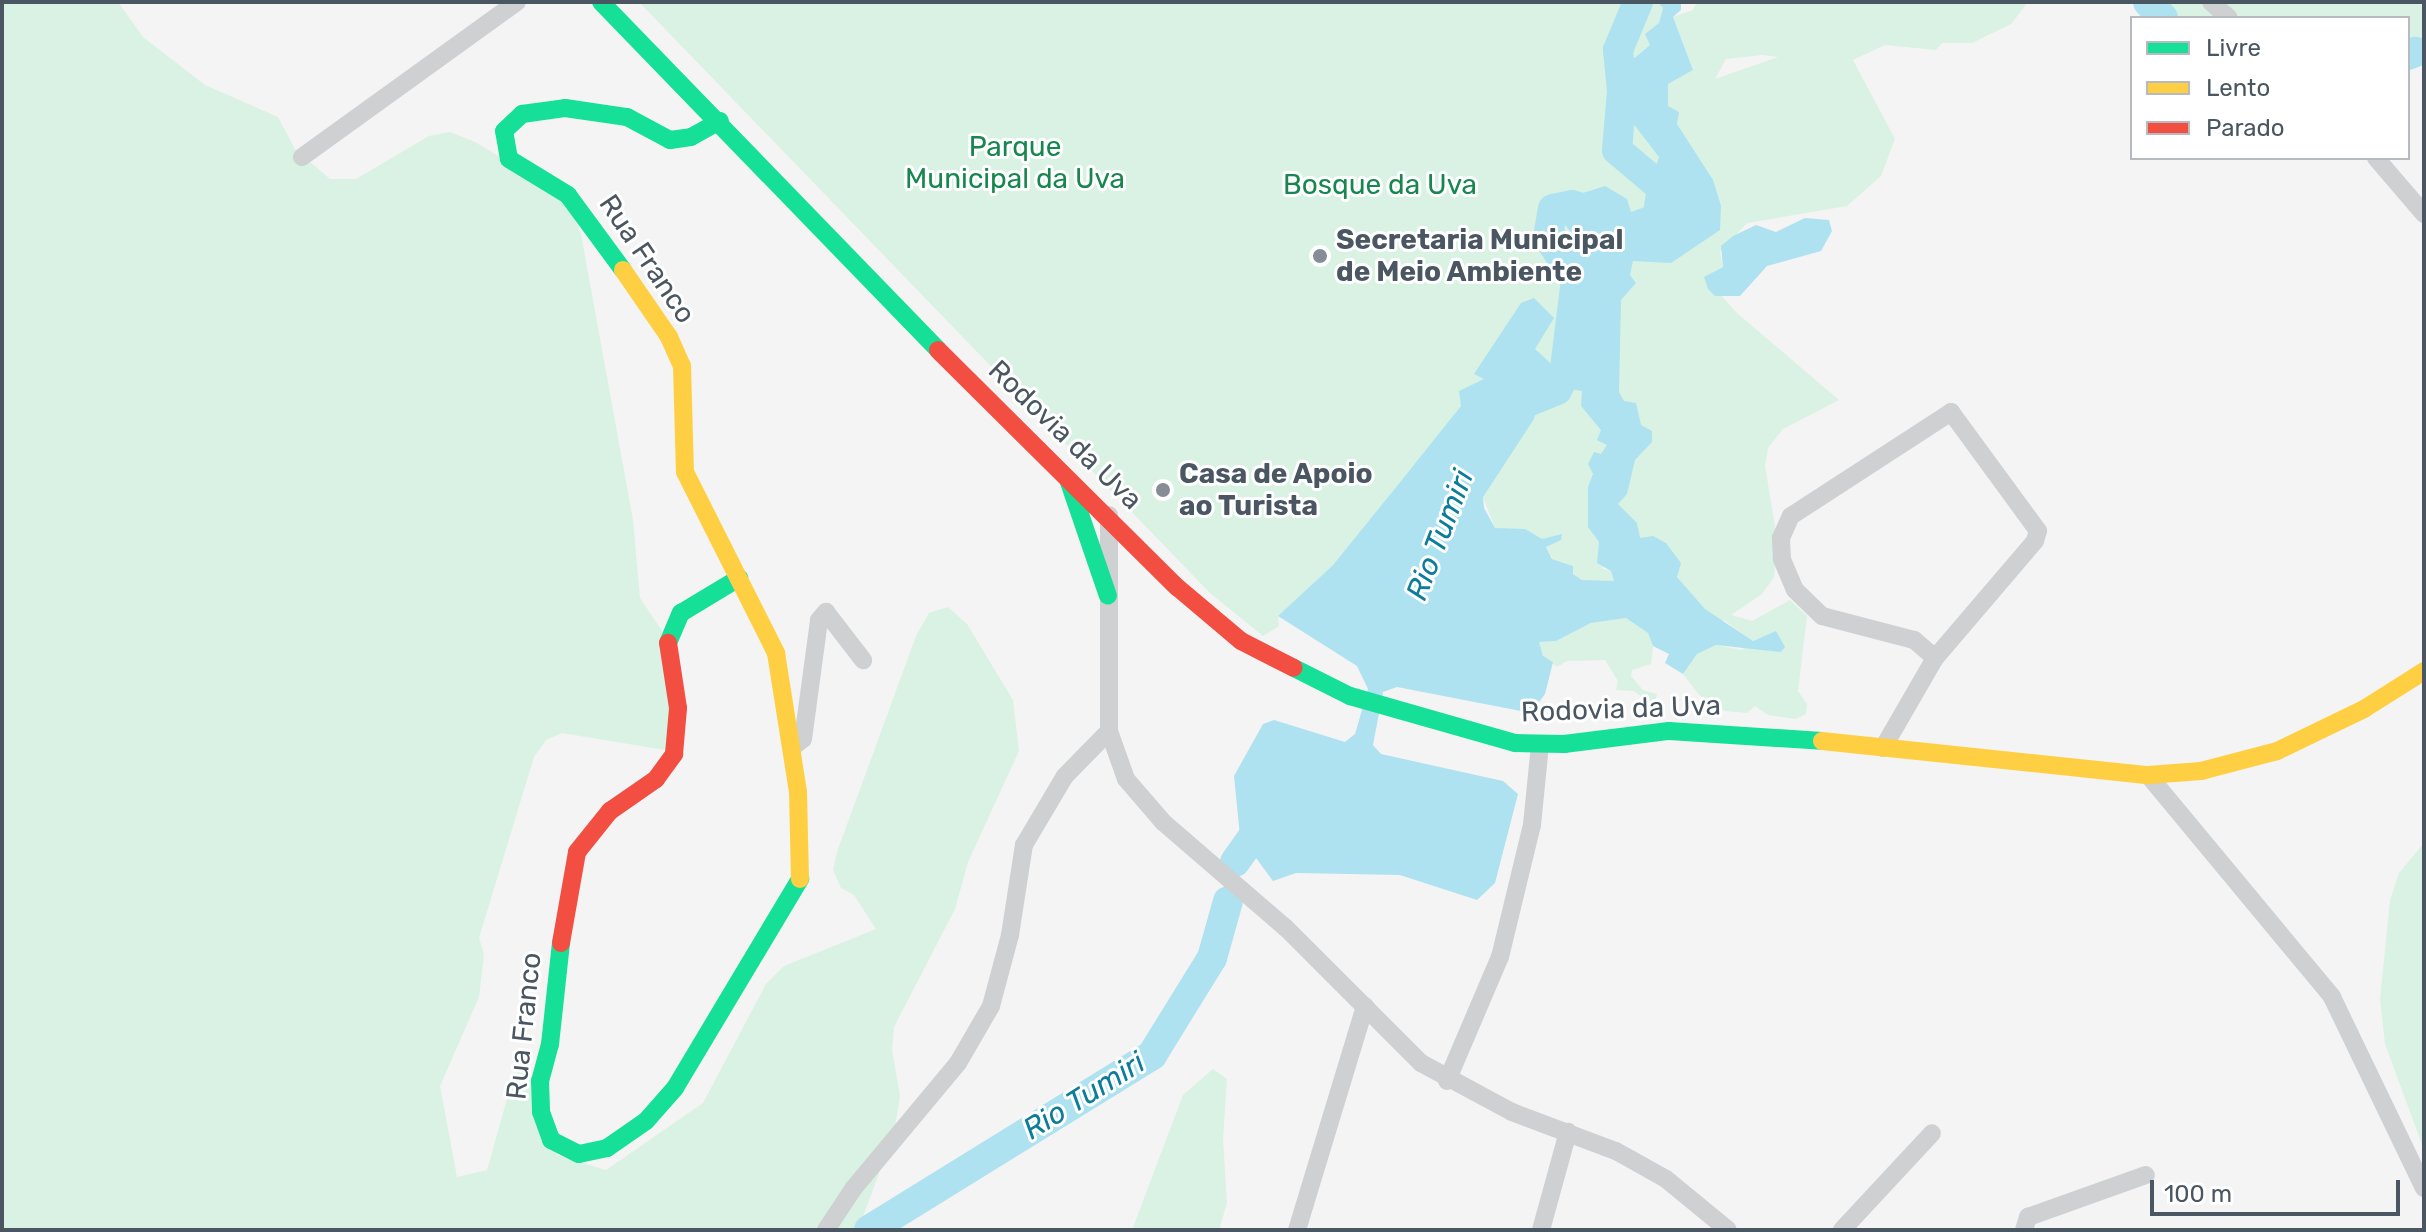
<!DOCTYPE html>
<html>
<head>
<meta charset="utf-8">
<style>
  body { margin:0 }
  #map { position:relative; width:2426px; height:1232px; overflow:hidden; background:#f4f4f4; font-family:Rubik,sans-serif }
  div>[style] { position:absolute }
  [style*='--x'] { left:calc(var(--x)*1px); top:calc(var(--y)*1px); width:calc(var(--w)*1px); rotate:calc(var(--a)*1deg) }
  .green>* { inset:0; background:#d9f2e3 }
  .water>* { inset:0; background:#aee2f0 }
  .river>* { height:30px; margin:-15px; padding:0 15px; transform-origin:15px; border-radius:15px; background:#aee2f0 }
  .street>* { height:18px; margin:-9px; padding:0 9px; transform-origin:9px; border-radius:9px; background:#ced0d2 }
  .fast>* { height:18px; margin:-9px; padding:0 9px; transform-origin:9px; border-radius:9px; background:#16e098 }
  .slow>* { height:18px; margin:-9px; padding:0 9px; transform-origin:9px; border-radius:9px; background:#ffcf43 }
  .jam>* { height:18px; margin:-9px; padding:0 9px; transform-origin:9px; border-radius:9px; background:#f24e42 }
  .dots>* { width:22px; height:22px; translate:-50% -50%; box-sizing:border-box; border:4px solid #fff; border-radius:50% }
  span { translate:-50% -50%; white-space:nowrap; text-align:center; line-height:1.15; -webkit-text-stroke:6px #fff; paint-order:stroke }
  .park-label { font-size:28px; color:#17864f }
  .poi-label { font-size:28px; color:#4a5661; font-weight:700 }
  .left { translate:0 -50%; text-align:left }
  .street-label { font-size:28px; color:#4a5661 }
  .water-label { font-size:30px; color:#0c7c9b; font-style:italic }
  .frame { position:absolute; inset:0; border:4px solid #4a5661; pointer-events:none }
  .legend { position:absolute; left:2130px; top:16px; width:280px; height:144px; box-sizing:border-box; background:#fff; border:2px solid #b7bbc0; margin:0; padding:10px 14px; list-style:none; font-size:24px; color:#4a5661 }
  .legend li { display:flex; align-items:center; gap:16px; height:40px }
  .legend b { width:40px; border:2px solid #b7bbc0 }
  .scale { position:absolute; left:2150px; top:1180px; width:250px; height:36px; box-sizing:border-box; border:4px solid #4a5661; border-top:0; padding-left:10px; font-size:24px; line-height:28px; white-space:nowrap; color:#4a5661; -webkit-text-stroke:6px #fff; paint-order:stroke }
</style>
</head>
<body>
<div id="map">
  <div class="green">
    <i style="clip-path:polygon(2px 2px,118px 2px,143px 37px,205px 85px,278px 117px,295px 149px,330px 179px,356px 179px,429px 136px,450px 132px,475px 142px,552px 188px,570px 206px,581px 234px,633px 520px,640px 598px,671px 644px,677px 752px,562px 733px,546px 740px,534px 757px,479px 938px,484px 954px,479px 997px,440px 1086px,457px 1177px,487px 1170px,514px 1074px,528px 1068px,556px 1155px,606px 1170px,703px 1103px,766px 984px,784px 966px,876px 929px,854px 895px,841px 888px,833px 870px,837px 852px,916px 636px,929px 613px,948px 607px,967px 624px,1013px 700px,1019px 751px,968px 862px,955px 909px,894px 1027px,892px 1050px,900px 1096px,894px 1133px,858px 1230px,2px 1230px)"></i>
    <i style="clip-path:polygon(evenodd,639px 2px,1658px 2px,1663px 8px,1659px 23px,1650px 45px,1634px 58px,1622px 97px,1629px 98px,1632px 107px,1627px 114px,1653px 144px,1677px 124px,1668px 106px,1668px 84px,1693px 70px,1673px 17px,1693px 10px,1697px 2px,2028px 2px,2011px 24px,1972px 43px,1942px 43px,1936px 50px,1885px 45px,1853px 60px,1895px 139px,1881px 176px,1847px 206px,1747px 223px,1720px 252px,1723px 267px,1713px 272px,1718px 292px,1737px 313px,1839px 400px,1783px 429px,1768px 448px,1765px 466px,1778px 544px,1774px 577px,1762px 594px,1731px 615px,1752px 621px,1790px 600px,1807px 616px,1798px 691px,1807px 704px,1806px 714px,1796px 719px,1768px 715px,1755px 706px,1747px 713px,1725px 711px,1699px 695px,1683px 674px,1697px 654px,1716px 645px,1741px 650px,1763px 637px,1752px 641px,1724px 620px,1718px 624px,1677px 577px,1667px 548px,1601px 568px,1611px 571px,1614px 581px,1610px 583px,1582px 580px,1573px 574px,1573px 566px,1553px 559px,1546px 547px,1557px 536px,1542px 539px,1495px 528px,1483px 497px,1414px 465px,1333px 565px,1278px 616px,1279px 626px,1263px 636px,1210px 593px,639px 2px,1762px 55px,1778px 57px,1715px 79px,1726px 59px,1762px 55px)"></i>
    <i style="clip-path:polygon(2144px 2px,2424px 2px,2424px 50px,2408px 71px,2408px 18px,2170px 18px)"></i>
    <i style="clip-path:polygon(1626px 618px,1648px 633px,1653px 646px,1651px 664px,1632px 670px,1631px 676px,1643px 690px,1657px 694px,1654px 706px,1634px 691px,1616px 690px,1618px 681px,1605px 660px,1567px 661px,1557px 667px,1543px 656px,1539px 642px,1556px 641px,1591px 623px)"></i>
    <i style="clip-path:polygon(2424px 843px,2424px 1150px,2385px 1044px,2380px 999px,2390px 900px,2399px 873px)"></i>
    <i style="clip-path:polygon(1213px 1069px,1227px 1079px,1223px 1139px,1227px 1203px,1219px 1230px,1132px 1230px,1183px 1095px)"></i>
  </div>
  <div class="water">
    <i style="clip-path:polygon(1658px 2px,1681px 2px,1681px 10px,1673px 17px,1693px 70px,1668px 84px,1668px 106px,1679px 112px,1677px 124px,1713px 180px,1721px 206px,1720px 230px,1671px 263px,1633px 261px,1630px 275px,1636px 283px,1621px 300px,1619px 392px,1624px 401px,1636px 403px,1641px 425px,1652px 431px,1652px 442px,1635px 460px,1627px 494px,1618px 504px,1637px 523px,1640px 538px,1653px 536px,1666px 543px,1681px 563px,1677px 577px,1705px 609px,1753px 641px,1776px 631px,1785px 647px,1781px 652px,1716px 645px,1697px 654px,1683px 674px,1665px 663px,1669px 654px,1653px 646px,1648px 633px,1626px 618px,1591px 623px,1556px 641px,1539px 642px,1543px 656px,1553px 662px,1545px 694px,1531px 713px,1397px 687px,1383px 692px,1373px 745px,1381px 754px,1503px 781px,1518px 794px,1495px 883px,1477px 900px,1400px 875px,1296px 873px,1273px 881px,1240px 836px,1234px 776px,1263px 724px,1274px 720px,1345px 742px,1355px 734px,1368px 689px,1357px 666px,1278px 616px,1333px 565px,1401px 481px,1461px 406px,1459px 391px,1484px 379px,1474px 374px,1521px 303px,1534px 298px,1554px 318px,1535px 349px,1558px 370px,1558px 381px,1540px 388px,1534px 419px,1483px 497px,1484px 508px,1495px 528px,1525px 529px,1542px 539px,1562px 534px,1561px 540px,1546px 547px,1552px 559px,1573px 566px,1573px 574px,1582px 580px,1614px 581px,1611px 571px,1597px 563px,1599px 542px,1588px 527px,1588px 487px,1593px 474px,1588px 464px,1594px 452px,1601px 454px,1607px 445px,1597px 440px,1601px 430px,1581px 406px,1582px 391px,1570px 389px,1565px 381px,1586px 293px,1560px 262px,1559px 255px,1570px 252px,1576px 238px,1561px 220px,1563px 206px,1573px 196px,1605px 186px,1627px 199px,1631px 212px,1653px 204px,1651px 183px,1659px 157px,1626px 114px,1632px 107px,1629px 98px,1619px 90px,1627px 76px,1621px 69px,1650px 45px,1645px 34px,1659px 23px,1663px 8px)"></i>
    <i style="clip-path:polygon(1805px 218px,1829px 220px,1832px 231px,1821px 251px,1767px 266px,1740px 296px,1715px 296px,1708px 289px,1704px 277px,1723px 267px,1721px 246px,1733px 236px,1756px 225px,1776px 232px)"></i>
  </div>
  <div class="river">
    <i style="--x:1638;--y:2;--w:52;--a:112.6"></i>
    <i style="--x:1618;--y:50;--w:41;--a:84.4"></i>
    <i style="--x:1622;--y:91;--w:59;--a:94.8"></i>
    <i style="--x:1617;--y:150;--w:59;--a:40.2"></i>
    <i style="--x:1662;--y:188;--w:26;--a:99"></i>
    <i style="--x:2148;--y:2;--w:22;--a:47"></i>
    <i style="--x:2408;--y:55;--w:8;--a:-23"></i>
    <i style="--x:1503;--y:412;--w:58;--a:-22.2"></i>
    <i style="--x:1557;--y:390;--w:16;--a:-63"></i>
    <i style="--x:1564;--y:376;--w:97;--a:-82.9"></i>
    <i style="--x:1576;--y:280;--w:51;--a:-123.1"></i>
    <i style="--x:1548;--y:237;--w:28;--a:-80"></i>
    <i style="--x:1553;--y:209;--w:19;--a:-12"></i>
    <i style="--x:1572;--y:205;--w:32;--a:18"></i>
    <i style="--x:1235;--y:862;--w:59;--a:-54.7"></i>
    <i style="--x:869;--y:1230;--w:333;--a:-31.7"></i>
    <i style="--x:1152;--y:1055;--w:114;--a:-58.3"></i>
    <i style="--x:1212;--y:958;--w:59;--a:-74.3"></i>
  </div>
  <div class="street">
    <i style="--x:2211;--y:2;--w:24;--a:42"></i>
    <i style="--x:302;--y:157;--w:265;--a:-35.8"></i>
    <i style="--x:2376;--y:158;--w:74;--a:49.4"></i>
    <i style="--x:1109;--y:515;--w:216;--a:90"></i>
    <i style="--x:1109;--y:731;--w:51;--a:70.5"></i>
    <i style="--x:1126;--y:779;--w:57;--a:49.3"></i>
    <i style="--x:1163;--y:822;--w:162;--a:40.8"></i>
    <i style="--x:1286;--y:928;--w:191;--a:45"></i>
    <i style="--x:1421;--y:1063;--w:103;--a:28.3"></i>
    <i style="--x:1512;--y:1112;--w:111;--a:20.6"></i>
    <i style="--x:1616;--y:1151;--w:57;--a:29.2"></i>
    <i style="--x:1666;--y:1179;--w:80;--a:39.4"></i>
    <i style="--x:794;--y:746;--w:11;--a:-38"></i>
    <i style="--x:803;--y:739;--w:120;--a:-82.3"></i>
    <i style="--x:819;--y:620;--w:11;--a:-49"></i>
    <i style="--x:826;--y:612;--w:61;--a:52.4"></i>
    <i style="--x:1883;--y:748;--w:104;--a:-60"></i>
    <i style="--x:1935;--y:658;--w:28;--a:-139"></i>
    <i style="--x:1914;--y:640;--w:95;--a:-165.4"></i>
    <i style="--x:1822;--y:616;--w:37;--a:-136"></i>
    <i style="--x:1795;--y:590;--w:34;--a:-113"></i>
    <i style="--x:1782;--y:559;--w:21;--a:-93"></i>
    <i style="--x:1781;--y:538;--w:24;--a:-66"></i>
    <i style="--x:1791;--y:516;--w:191;--a:-33"></i>
    <i style="--x:1951;--y:412;--w:147;--a:53.8"></i>
    <i style="--x:2038;--y:531;--w:10;--a:107"></i>
    <i style="--x:2035;--y:541;--w:154;--a:130.5"></i>
    <i style="--x:2148;--y:775;--w:288;--a:50.3"></i>
    <i style="--x:2332;--y:997;--w:212;--a:64.3"></i>
    <i style="--x:1447;--y:1081;--w:135;--a:-66.9"></i>
    <i style="--x:1500;--y:957;--w:136;--a:-76.4"></i>
    <i style="--x:1532;--y:825;--w:80;--a:-84.3"></i>
    <i style="--x:826;--y:1230;--w:49;--a:-56.6"></i>
    <i style="--x:853;--y:1189;--w:164;--a:-50.2"></i>
    <i style="--x:958;--y:1063;--w:66;--a:-59.9"></i>
    <i style="--x:991;--y:1006;--w:73;--a:-75"></i>
    <i style="--x:1010;--y:935;--w:91;--a:-81.2"></i>
    <i style="--x:1024;--y:845;--w:80;--a:-59.3"></i>
    <i style="--x:1065;--y:776;--w:63;--a:-45.6"></i>
    <i style="--x:1297;--y:1230;--w:234;--a:-73.1"></i>
    <i style="--x:1541;--y:1230;--w:102;--a:-74.6"></i>
    <i style="--x:1842;--y:1230;--w:132;--a:-47.1"></i>
    <i style="--x:2024;--y:1230;--w:14;--a:-73"></i>
    <i style="--x:2028;--y:1217;--w:125;--a:-19.6"></i>
  </div>
  <div class="fast">
    <i style="--x:601;--y:2;--w:484;--a:45.9"></i>
    <i style="--x:623;--y:270;--w:93;--a:-126.3"></i>
    <i style="--x:568;--y:195;--w:69;--a:-148.6"></i>
    <i style="--x:509;--y:159;--w:28;--a:-100"></i>
    <i style="--x:504;--y:131;--w:25;--a:-43"></i>
    <i style="--x:522;--y:114;--w:43;--a:-7.9"></i>
    <i style="--x:565;--y:108;--w:63;--a:8.3"></i>
    <i style="--x:627;--y:117;--w:49;--a:28.1"></i>
    <i style="--x:670;--y:140;--w:21;--a:-8"></i>
    <i style="--x:691;--y:137;--w:33;--a:-29"></i>
    <i style="--x:1069;--y:482;--w:120;--a:71.1"></i>
    <i style="--x:668;--y:643;--w:33;--a:-67"></i>
    <i style="--x:681;--y:613;--w:68;--a:-31.1"></i>
    <i style="--x:1294;--y:668;--w:63;--a:26.6"></i>
    <i style="--x:1350;--y:696;--w:172;--a:15.9"></i>
    <i style="--x:1515;--y:743;--w:49;--a:1.2"></i>
    <i style="--x:1564;--y:744;--w:106;--a:-7.1"></i>
    <i style="--x:1669;--y:731;--w:153;--a:3.7"></i>
    <i style="--x:561;--y:943;--w:102;--a:96.2"></i>
    <i style="--x:550;--y:1044;--w:38;--a:105"></i>
    <i style="--x:540;--y:1081;--w:31;--a:88"></i>
    <i style="--x:541;--y:1112;--w:30;--a:70"></i>
    <i style="--x:551;--y:1140;--w:31;--a:27"></i>
    <i style="--x:579;--y:1154;--w:29;--a:-12"></i>
    <i style="--x:607;--y:1148;--w:47;--a:-34.7"></i>
    <i style="--x:646;--y:1121;--w:44;--a:-48.7"></i>
    <i style="--x:675;--y:1088;--w:244;--a:-59.1"></i>
  </div>
  <div class="slow">
    <i style="--x:623;--y:270;--w:81;--a:55.5"></i>
    <i style="--x:669;--y:337;--w:32;--a:66"></i>
    <i style="--x:682;--y:366;--w:106;--a:88.4"></i>
    <i style="--x:685;--y:472;--w:203;--a:63.3"></i>
    <i style="--x:776;--y:653;--w:141;--a:81"></i>
    <i style="--x:798;--y:792;--w:87;--a:88.7"></i>
    <i style="--x:1822;--y:741;--w:328;--a:6"></i>
    <i style="--x:2148;--y:775;--w:53;--a:-4.3"></i>
    <i style="--x:2201;--y:771;--w:79;--a:-14.7"></i>
    <i style="--x:2277;--y:751;--w:97;--a:-25.8"></i>
    <i style="--x:2364;--y:709;--w:71;--a:-32.3"></i>
  </div>
  <div class="jam">
    <i style="--x:938;--y:350;--w:337;--a:44.8"></i>
    <i style="--x:1177;--y:587;--w:84;--a:40.2"></i>
    <i style="--x:1241;--y:641;--w:59;--a:27"></i>
    <i style="--x:561;--y:943;--w:92;--a:-80"></i>
    <i style="--x:577;--y:852;--w:53;--a:-51.2"></i>
    <i style="--x:610;--y:811;--w:56;--a:-34.8"></i>
    <i style="--x:656;--y:779;--w:31;--a:-54"></i>
    <i style="--x:674;--y:754;--w:46;--a:-85"></i>
    <i style="--x:678;--y:708;--w:66;--a:-98.7"></i>
  </div>
  <div class="dots">
    <i style="left:1320px;top:256px;background:#868d94"></i>
    <i style="left:1163px;top:490px;background:#868d94"></i>
  </div>
  <div class="park-label">
    <span style="left:1015px;top:163px">Parque<br>Municipal da Uva</span>
    <span style="left:1380px;top:185px">Bosque da Uva</span>
  </div>
  <div class="poi-label">
    <span class="left" style="left:1336px;top:256px">Secretaria Municipal<br>de Meio Ambiente</span>
    <span class="left" style="left:1179px;top:490px">Casa de Apoio<br>ao Turista</span>
  </div>
  <div class="street-label">
    <span style="left:647px;top:259px;rotate:56deg">Rua Franco</span>
    <span style="left:1065px;top:435px;rotate:44deg">Rodovia da Uva</span>
    <span style="left:1621px;top:709px;rotate:-2deg">Rodovia da Uva</span>
    <span style="left:524px;top:1026px;rotate:-84deg">Rua Franco</span>
  </div>
  <div class="water-label">
    <span style="left:1440px;top:535px;rotate:-69deg">Rio Tumiri</span>
    <span style="left:1084px;top:1096px;rotate:-32deg">Rio Tumiri</span>
  </div>
  <div class="frame"></div>
  <ul class="legend">
  <li><b style="height:10px;background:#16e098"></b>Livre</li>
  <li><b style="height:10px;background:#ffcf43"></b>Lento</li>
  <li><b style="height:10px;background:#f24e42"></b>Parado</li>
  </ul>
  <div class="scale">100 m</div>
</div>
</body>
</html>
